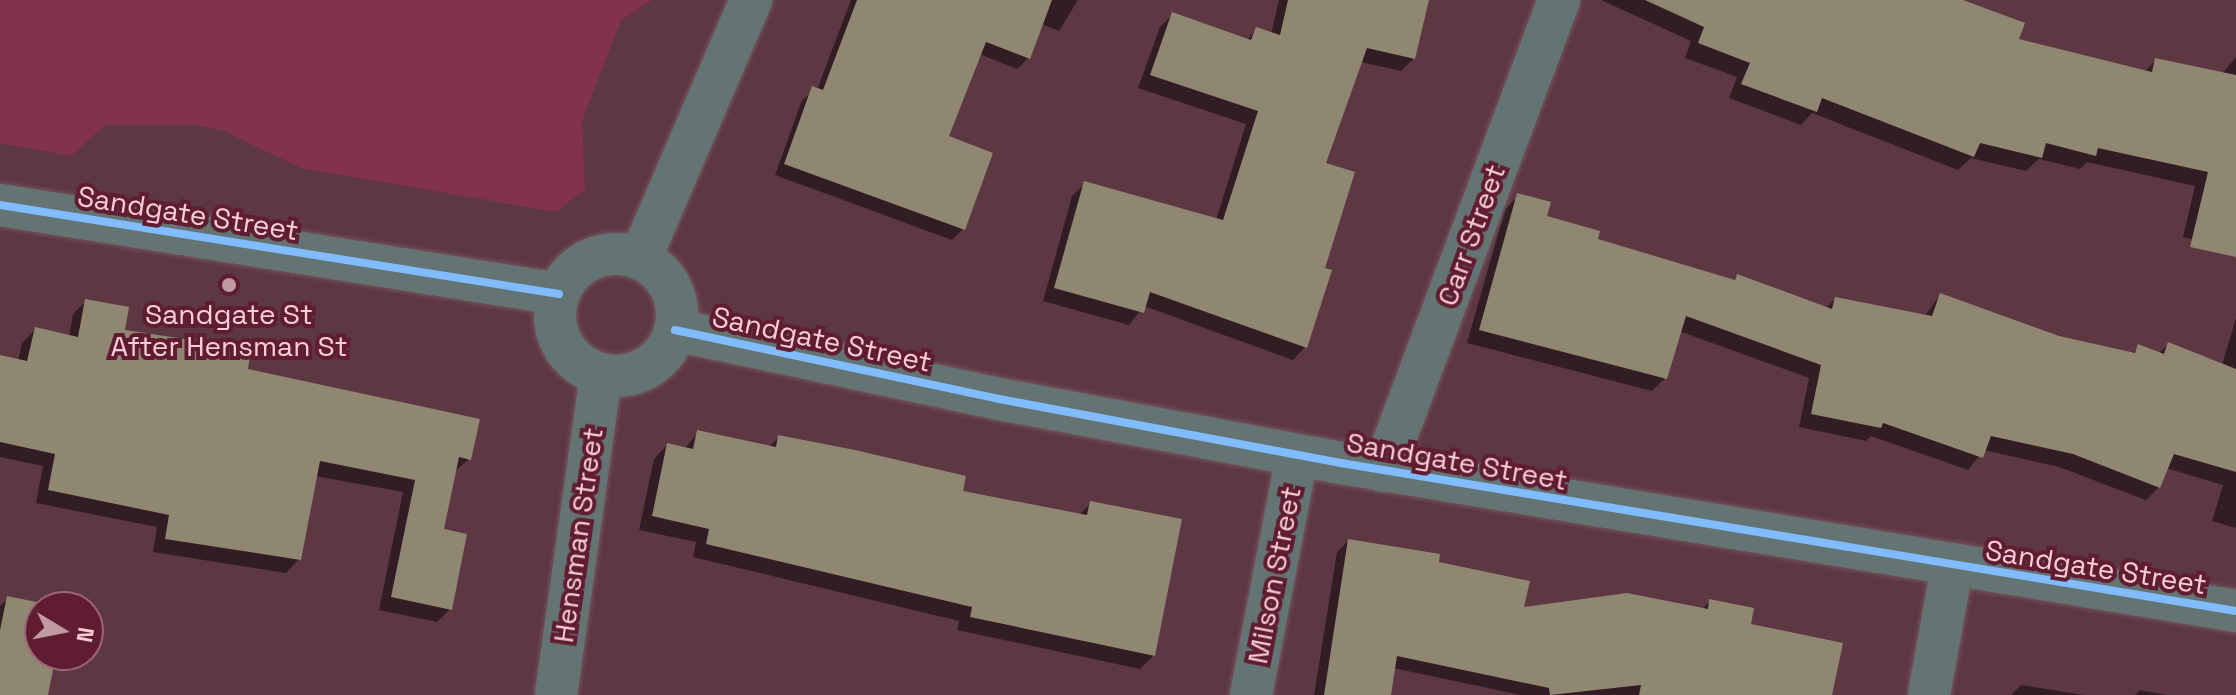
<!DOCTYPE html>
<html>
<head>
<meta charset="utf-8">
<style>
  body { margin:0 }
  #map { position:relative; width:2236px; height:695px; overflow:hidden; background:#5d3843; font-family:"Space Grotesk",sans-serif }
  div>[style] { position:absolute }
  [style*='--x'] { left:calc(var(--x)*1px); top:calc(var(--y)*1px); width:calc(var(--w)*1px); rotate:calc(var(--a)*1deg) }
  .green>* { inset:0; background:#82324b }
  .shadow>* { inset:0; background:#0007 }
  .building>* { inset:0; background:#908773 }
  .roads { filter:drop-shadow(0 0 2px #76565f) drop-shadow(0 0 2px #76565f) }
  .street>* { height:42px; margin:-21px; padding:0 21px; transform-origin:21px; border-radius:21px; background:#637472 }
  .street>.ring { margin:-21px; padding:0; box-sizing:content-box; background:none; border:42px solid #637472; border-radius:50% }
  .cycleway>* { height:8px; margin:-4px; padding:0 4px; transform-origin:4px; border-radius:4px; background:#80bcff }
  .dots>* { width:22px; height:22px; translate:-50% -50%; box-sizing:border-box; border:4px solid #601d32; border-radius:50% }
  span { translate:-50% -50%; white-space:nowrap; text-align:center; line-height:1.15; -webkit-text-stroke:8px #601d32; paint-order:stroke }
  .street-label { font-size:28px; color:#f8ced6 }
  .poi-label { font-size:28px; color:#f8ced6 }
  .north { position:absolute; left:24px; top:591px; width:80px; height:80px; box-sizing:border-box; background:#601d32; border:2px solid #9d6474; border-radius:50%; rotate:100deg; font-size:22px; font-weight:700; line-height:32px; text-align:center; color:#f8ced6 }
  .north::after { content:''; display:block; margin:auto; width:28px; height:36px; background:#c29aa3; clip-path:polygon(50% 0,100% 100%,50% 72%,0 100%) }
</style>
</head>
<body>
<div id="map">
  <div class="green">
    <i style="clip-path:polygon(0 0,652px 0,621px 20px,582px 121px,585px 189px,556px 212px,301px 168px,224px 131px,197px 125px,105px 125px,71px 156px,0 143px)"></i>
  </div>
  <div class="shadow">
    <i style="clip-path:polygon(851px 0,1078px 0,1059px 31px,1041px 24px,1028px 58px,1017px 69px,979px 54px,946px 138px,963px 229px,952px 240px,775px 175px,802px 100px,817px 90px)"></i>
    <i style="clip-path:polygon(1279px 0,1427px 0,1414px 58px,1401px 71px,1360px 62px,1324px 164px,1322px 269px,1305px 347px,1293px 360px,1144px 306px,1129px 325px,1043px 301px,1072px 196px,1085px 184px,1216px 220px,1246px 124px,1138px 88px,1160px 27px,1173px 14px,1246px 41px,1257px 29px,1271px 34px)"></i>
    <i style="clip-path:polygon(1601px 0,1958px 0,2016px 40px,2144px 72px,2156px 60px,2222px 74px,2236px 57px,2236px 250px,2183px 237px,2195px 186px,2087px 162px,2080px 169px,2039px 159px,2026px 171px,1971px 158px,1958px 170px,1812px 113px,1801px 125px,1729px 98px,1737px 77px,1685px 58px,1691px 41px)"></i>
    <i style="clip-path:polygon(1518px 196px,1545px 217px,1596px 240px,1733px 281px,1737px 276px,1826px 308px,1835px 299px,1924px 317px,1940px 295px,2059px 338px,2132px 354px,2139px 347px,2158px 354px,2168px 345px,2222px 365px,2236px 318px,2236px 528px,2212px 521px,2223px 485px,2166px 468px,2159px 487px,2146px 500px,2059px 467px,1984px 450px,1968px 470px,1871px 436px,1866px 441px,1799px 427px,1809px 378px,1679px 331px,1665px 378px,1652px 391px,1467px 343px,1505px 209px)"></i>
    <i style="clip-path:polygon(86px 301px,122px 332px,246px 371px,469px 459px,454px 472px,442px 530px,450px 609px,437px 622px,379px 610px,403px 492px,315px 476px,299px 559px,286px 573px,153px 552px,157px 527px,36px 503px,43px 466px,0 457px,0 357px,18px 361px,22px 343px,35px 330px,69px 337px,73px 314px)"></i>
    <i style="clip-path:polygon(698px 433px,769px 447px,779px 437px,961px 492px,1078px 516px,1091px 503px,1154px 655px,1140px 669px,957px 630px,959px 621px,693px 557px,696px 542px,639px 530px,654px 459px,667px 445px,684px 449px)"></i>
    <i style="clip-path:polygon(1348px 541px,1437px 563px,1521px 609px,1701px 610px,1710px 601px,1748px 625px,1830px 695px,1521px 695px,1393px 668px,1389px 695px,1314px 695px,1337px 552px)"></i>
    <i style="clip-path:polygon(8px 599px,51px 607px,40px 607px,40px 655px,54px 655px,46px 695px,0 695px,0 606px)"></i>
    <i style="clip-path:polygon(2021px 685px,2084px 695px,2011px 695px)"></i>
    <i style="clip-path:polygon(2140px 690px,2167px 695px,2135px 695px)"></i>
  </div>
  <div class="building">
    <i style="clip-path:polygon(857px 0,1052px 0,1030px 59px,986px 42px,949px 136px,993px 153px,965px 230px,784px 164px,812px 86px,823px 90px)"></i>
    <i style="clip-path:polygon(1288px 0,1429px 0,1415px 59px,1367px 48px,1326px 163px,1355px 172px,1325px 268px,1332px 270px,1307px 348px,1150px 292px,1144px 313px,1054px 288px,1084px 181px,1223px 220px,1258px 111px,1150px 75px,1172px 12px,1251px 40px,1256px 27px,1280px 35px)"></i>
    <i style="clip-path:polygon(1645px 0,1963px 0,2025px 23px,2019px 39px,2152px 72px,2155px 58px,2236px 75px,2236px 257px,2190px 247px,2208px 172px,2098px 148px,2096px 156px,2046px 143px,2042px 158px,1980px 143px,1974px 157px,1822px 98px,1817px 112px,1741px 84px,1750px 63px,1698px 43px,1704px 27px)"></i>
    <i style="clip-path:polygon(1517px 193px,1551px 202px,1547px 216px,1600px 231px,1598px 239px,1735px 280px,1737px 274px,1832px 309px,1835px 297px,1932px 316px,1940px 293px,2059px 336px,2135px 353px,2138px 344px,2164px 354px,2168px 342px,2236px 369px,2236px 472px,2174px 454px,2160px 488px,2073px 454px,1991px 436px,1983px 458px,1883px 423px,1881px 428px,1811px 414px,1821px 365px,1686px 316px,1667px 379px,1479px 330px)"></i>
    <i style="clip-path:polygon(85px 299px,129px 307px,125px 330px,251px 349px,248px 369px,480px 419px,471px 460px,459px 457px,444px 529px,467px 534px,452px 610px,391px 597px,415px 480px,320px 461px,301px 560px,165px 539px,169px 515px,48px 490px,55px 454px,0 442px,0 355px,27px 361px,35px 327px,78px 337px)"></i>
    <i style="clip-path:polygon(697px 430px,776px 447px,778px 435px,855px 450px,966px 476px,963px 491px,1087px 515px,1090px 501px,1182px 519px,1155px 656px,970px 617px,972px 607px,706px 544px,709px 529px,652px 516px,667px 443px,693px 449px)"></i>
    <i style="clip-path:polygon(1348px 539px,1440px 554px,1439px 562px,1530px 581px,1524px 607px,1627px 593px,1708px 609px,1709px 599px,1754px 608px,1751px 624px,1843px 643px,1832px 695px,1639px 695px,1641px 685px,1550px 695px,1549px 688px,1397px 656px,1391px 695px,1324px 695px)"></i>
    <i style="clip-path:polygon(7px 596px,61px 607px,40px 607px,40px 655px,56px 655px,48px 695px,0 695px,0 630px)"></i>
  </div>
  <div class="roads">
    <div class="street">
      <i style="--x:0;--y:205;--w:566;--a:9.05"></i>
      <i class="ring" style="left:555px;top:254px;width:80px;height:80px"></i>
      <i style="--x:640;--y:259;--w:282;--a:-66.8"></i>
      <i style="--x:675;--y:330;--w:331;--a:12"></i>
      <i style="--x:999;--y:399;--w:348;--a:10.6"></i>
      <i style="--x:1341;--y:463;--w:907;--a:9.39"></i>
      <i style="--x:1383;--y:471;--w:503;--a:-69.51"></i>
      <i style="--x:556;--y:695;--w:323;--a:-82"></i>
      <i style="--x:1251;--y:695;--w:244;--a:-79.1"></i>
      <i style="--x:1929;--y:695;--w:130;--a:-79.8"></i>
    </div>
  </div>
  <div class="cycleway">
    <i style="--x:0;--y:205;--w:566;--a:9.05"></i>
    <i style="--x:675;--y:330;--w:331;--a:12"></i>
    <i style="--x:999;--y:399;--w:348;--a:10.6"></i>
    <i style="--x:1341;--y:463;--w:907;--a:9.39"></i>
  </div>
  <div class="dots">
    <i style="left:229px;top:285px;background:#c29aa3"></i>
  </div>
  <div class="street-label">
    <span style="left:188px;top:213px;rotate:9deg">Sandgate Street</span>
    <span style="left:1471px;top:235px;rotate:-70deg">Carr Street</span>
    <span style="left:822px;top:339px;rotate:12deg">Sandgate Street</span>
    <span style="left:1457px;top:461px;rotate:10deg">Sandgate Street</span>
    <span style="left:578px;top:535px;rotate:-82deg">Hensman Street</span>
    <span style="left:2096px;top:567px;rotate:9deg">Sandgate Street</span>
    <span style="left:1274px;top:575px;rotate:-79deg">Milson Street</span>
  </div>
  <div class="poi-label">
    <span style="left:229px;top:330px">Sandgate St<br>After Hensman St</span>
  </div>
  <div class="north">N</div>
</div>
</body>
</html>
